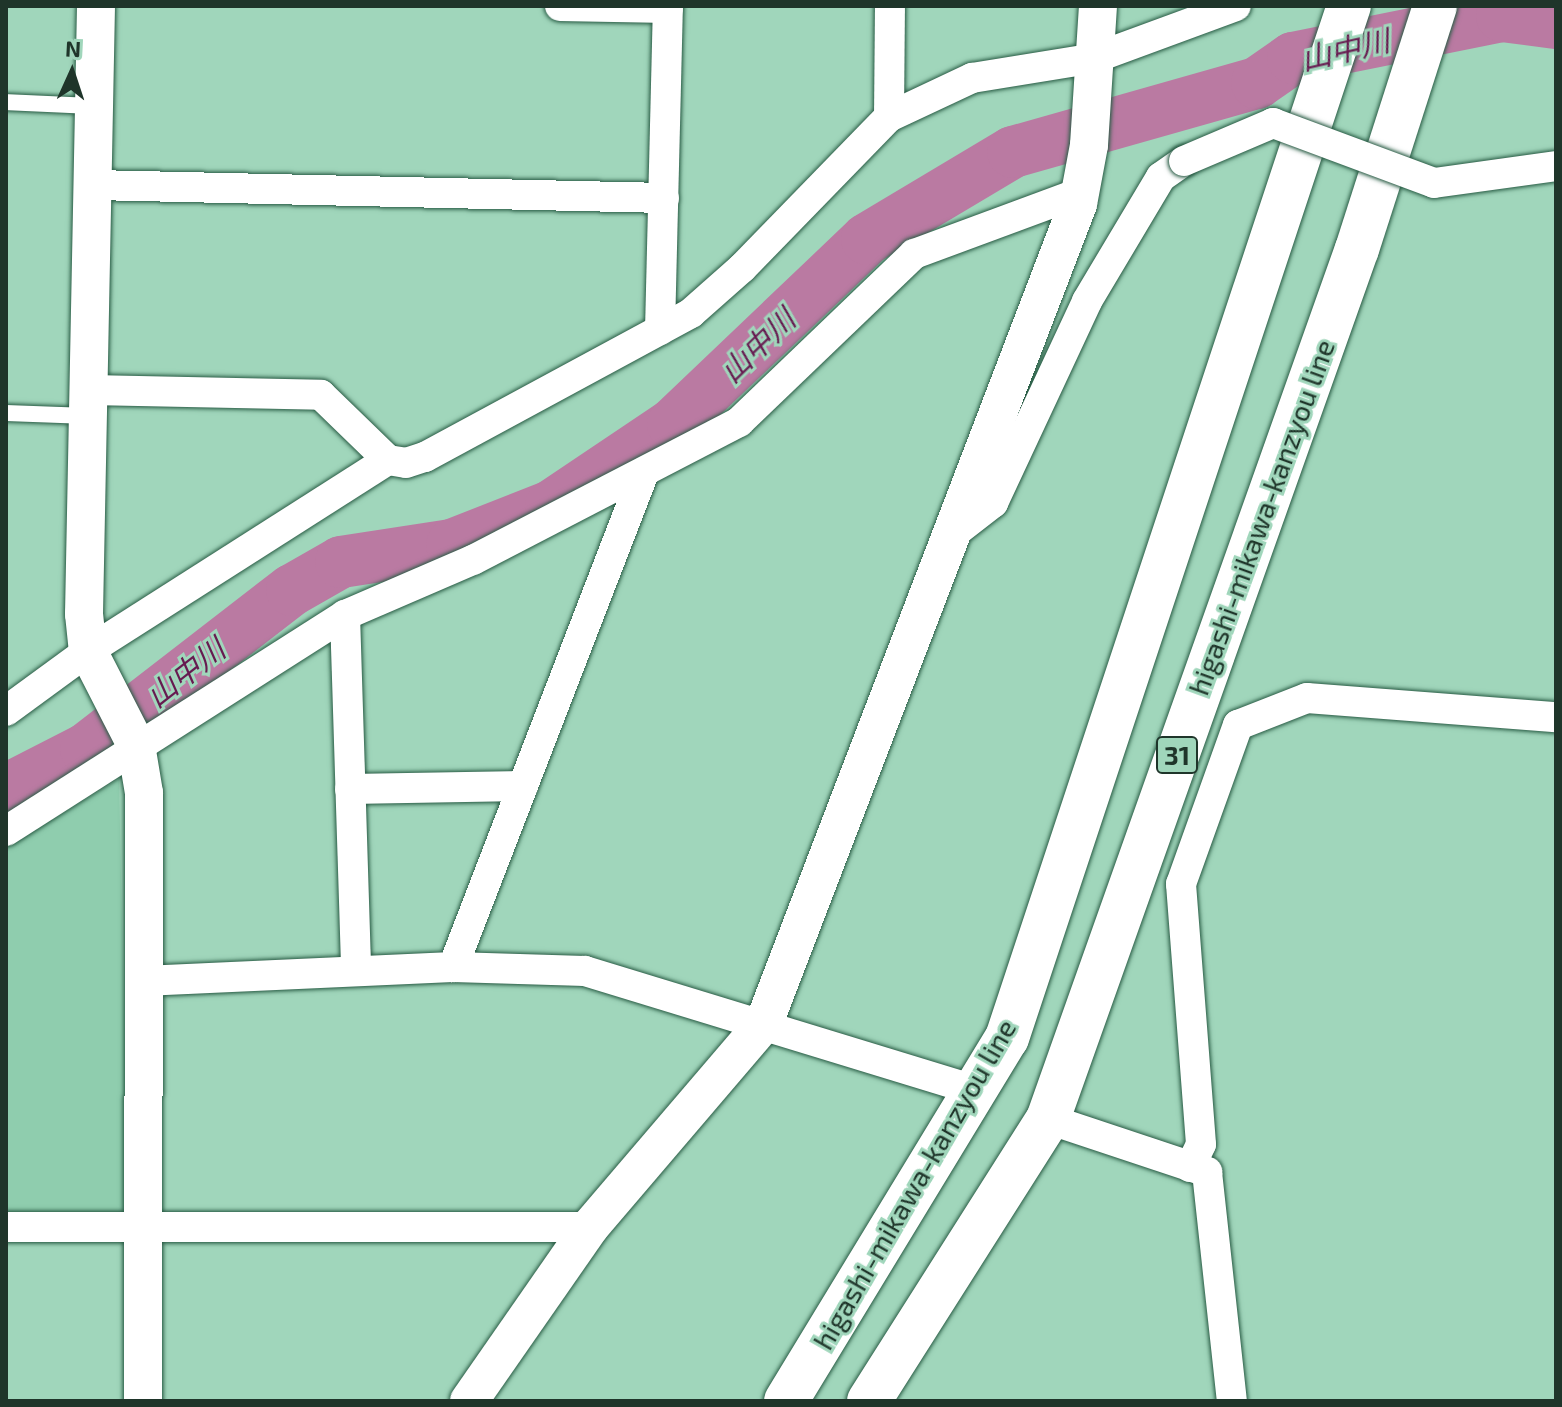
<!DOCTYPE html>
<html>
<head>
<meta charset="utf-8">
<style>
  body { margin:0 }
  #map { position:relative; width:1562px; height:1407px; overflow:hidden; background:#a0d6bb; font-family:"Exo 2","Noto Sans JP",sans-serif }
  div>[style] { position:absolute }
  [style*='--x'] { left:calc(var(--x)*1px); top:calc(var(--y)*1px); width:calc(var(--w)*1px); rotate:calc(var(--a)*1deg) }
  .built>* { inset:0; background:#8fcdae }
  .stream>* { height:9px; margin:-4.5px; padding:0 4.5px; transform-origin:4.5px; border-radius:4.5px; background:#ba7aa2 }
  .river>* { height:52px; margin:-26px; padding:0 26px; transform-origin:26px; border-radius:26px; background:#ba7aa2 }
  .roads { filter:drop-shadow(0 0 2px #285b44) drop-shadow(0 0 2px #285b44) }
  .service>* { height:16px; margin:-8px; padding:0 8px; transform-origin:8px; border-radius:8px; background:#fff }
  .minor>* { height:30px; margin:-15px; padding:0 15px; transform-origin:15px; border-radius:15px; background:#fff }
  .tertiary>* { height:38px; margin:-19px; padding:0 19px; transform-origin:19px; border-radius:19px; background:#fff }
  .primary>* { height:44px; margin:-22px; padding:0 22px; transform-origin:22px; border-radius:22px; background:#fff }
  .bridges { filter:drop-shadow(0 0 2px #285b44) drop-shadow(0 0 2px #285b44) }
  .minor-bridge>* { height:30px; margin:-15px; padding:0 15px; transform-origin:15px; border-radius:15px; background:#fff }
  span { translate:-50% -50%; white-space:nowrap; text-align:center; line-height:1.15; -webkit-text-stroke:6px #a0d6bb; paint-order:stroke }
  .shield-label span { padding:2px 6px; background:#a0d6bb; border:2px solid; border-radius:6px; -webkit-text-stroke-width:0 }
  .shield-label { font-size:26px; color:#1f352a; font-weight:700 }
  .street-label { font-size:28px; color:#1f352a }
  .water-label { font-size:30px; color:#671a50; font-style:italic }
  .frame { position:absolute; inset:0; border:8px solid #1f352a; pointer-events:none }
  .north { position:absolute; left:32px; top:32px; width:80px; height:80px; -webkit-text-stroke:6px #a0d6bb; paint-order:stroke; rotate:3deg; font-size:22px; font-weight:700; line-height:32px; text-align:center; color:#1f352a }
  .north::after { content:''; display:block; margin:auto; width:28px; height:36px; background:#1f352a; clip-path:polygon(50% 0,100% 100%,50% 72%,0 100%) }
</style>
</head>
<body>
<div id="map">
  <div class="built">
    <i style="clip-path:polygon(119px 779px,128px 1214px,6px 1213px,6px 848px)"></i>
  </div>
  <div class="stream">
    <i style="--x:1482;--y:20;--w:14;--a:-86"></i>
  </div>
  <div class="river">
    <i style="--x:6;--y:790;--w:90;--a:-27.1"></i>
    <i style="--x:86;--y:749;--w:260;--a:-37.7"></i>
    <i style="--x:292;--y:590;--w:56;--a:-29.7"></i>
    <i style="--x:341;--y:562;--w:112;--a:-8.7"></i>
    <i style="--x:452;--y:545;--w:106;--a:-21.5"></i>
    <i style="--x:551;--y:506;--w:147;--a:-33.9"></i>
    <i style="--x:673;--y:424;--w:268;--a:-43.6"></i>
    <i style="--x:867;--y:239;--w:170;--a:-30.8"></i>
    <i style="--x:1013;--y:152;--w:254;--a:-15.8"></i>
    <i style="--x:1257;--y:83;--w:44;--a:-34.8"></i>
    <i style="--x:1293;--y:58;--w:213;--a:-11.4"></i>
    <i style="--x:1502;--y:16;--w:54;--a:7.4"></i>
  </div>
  <div class="roads">
    <div class="service">
      <i style="--x:6;--y:102;--w:89;--a:2.6"></i>
      <i style="--x:6;--y:413;--w:82;--a:2.1"></i>
    </div>
    <div class="minor">
      <i style="--x:560;--y:6;--w:108;--a:1.1"></i>
      <i style="--x:889;--y:117;--w:111;--a:-89.5"></i>
      <i style="--x:93;--y:185;--w:571;--a:1.3"></i>
      <i style="--x:660;--y:330;--w:324;--a:-88.6"></i>
      <i style="--x:90;--y:390;--w:231;--a:1.2"></i>
      <i style="--x:321;--y:395;--w:93;--a:44.1"></i>
      <i style="--x:388;--y:460;--w:18;--a:9"></i>
      <i style="--x:406;--y:463;--w:20;--a:-18"></i>
      <i style="--x:425;--y:457;--w:302;--a:-28.4"></i>
      <i style="--x:691;--y:313;--w:68;--a:-41.4"></i>
      <i style="--x:742;--y:268;--w:211;--a:-45.8"></i>
      <i style="--x:889;--y:117;--w:92;--a:-25.2"></i>
      <i style="--x:972;--y:78;--w:125;--a:-9.2"></i>
      <i style="--x:1095;--y:58;--w:150;--a:-20.2"></i>
      <i style="--x:953;--y:534;--w:51;--a:-37.8"></i>
      <i style="--x:993;--y:503;--w:223;--a:-65"></i>
      <i style="--x:1087;--y:301;--w:144;--a:-59.2"></i>
      <i style="--x:1161;--y:177;--w:28;--a:-35"></i>
      <i style="--x:345;--y:615;--w:356;--a:88.2"></i>
      <i style="--x:6;--y:711;--w:102;--a:-36.2"></i>
      <i style="--x:88;--y:651;--w:356;--a:-32.5"></i>
      <i style="--x:350;--y:789;--w:173;--a:-1"></i>
      <i style="--x:6;--y:831;--w:402;--a:-32.5"></i>
      <i style="--x:345;--y:615;--w:139;--a:-23.3"></i>
      <i style="--x:473;--y:560;--w:300;--a:-27.4"></i>
      <i style="--x:739;--y:422;--w:243;--a:-43.8"></i>
      <i style="--x:914;--y:254;--w:176;--a:-20.3"></i>
      <i style="--x:453;--y:967;--w:527;--a:-68.88"></i>
      <i style="--x:143;--y:981;--w:310;--a:-2.6"></i>
      <i style="--x:453;--y:967;--w:132;--a:1.7"></i>
      <i style="--x:585;--y:971;--w:408;--a:17"></i>
      <i style="--x:1048;--y:1119;--w:168;--a:18.4"></i>
      <i style="--x:1207;--y:1172;--w:230;--a:83.8"></i>
      <i style="--x:1190;--y:1167;--w:25;--a:-64"></i>
      <i style="--x:1201;--y:1144;--w:261;--a:-94.4"></i>
      <i style="--x:1181;--y:884;--w:169;--a:-70.3"></i>
      <i style="--x:1238;--y:725;--w:74;--a:-21.4"></i>
      <i style="--x:1307;--y:698;--w:250;--a:4.4"></i>
      <i style="--x:6;--y:1227;--w:584;--a:0"></i>
    </div>
    <div class="tertiary">
      <i style="--x:96;--y:6;--w:608;--a:91.13"></i>
      <i style="--x:84;--y:614;--w:37;--a:84"></i>
      <i style="--x:88;--y:651;--w:106;--a:62.9"></i>
      <i style="--x:136;--y:745;--w:49;--a:80.5"></i>
      <i style="--x:144;--y:793;--w:608;--a:90.09"></i>
      <i style="--x:469;--y:1401;--w:212;--a:-55.2"></i>
      <i style="--x:590;--y:1227;--w:268;--a:-49.5"></i>
      <i style="--x:764;--y:1023;--w:877;--a:-69.02"></i>
      <i style="--x:1078;--y:204;--w:60;--a:-79.4"></i>
      <i style="--x:1089;--y:145;--w:139;--a:-86.3"></i>
    </div>
    <div class="primary">
      <i style="--x:786;--y:1401;--w:425;--a:-58.7"></i>
      <i style="--x:1007;--y:1038;--w:1087;--a:-71.67"></i>
      <i style="--x:869;--y:1401;--w:334;--a:-57.6"></i>
      <i style="--x:1048;--y:1119;--w:923;--a:-70.45"></i>
      <i style="--x:1357;--y:249;--w:255;--a:-72.2"></i>
    </div>
  </div>
  <div class="bridges">
    <div class="minor-bridge">
      <i style="--x:1184;--y:161;--w:97;--a:-23.1"></i>
      <i style="--x:1273;--y:123;--w:172;--a:20.4"></i>
      <i style="--x:1434;--y:183;--w:123;--a:-7.9"></i>
    </div>
  </div>
  <div class="shield-label">
    <span style="left:1177px;top:755px">31</span>
  </div>
  <div class="street-label">
    <span style="left:1261px;top:517px;rotate:-70deg">higashi-mikawa-kanzyou line</span>
    <span style="left:914px;top:1184px;rotate:-60deg">higashi-mikawa-kanzyou line</span>
  </div>
  <div class="water-label">
    <span style="left:1345px;top:49px;rotate:-13deg">山中川</span>
    <span style="left:757px;top:345px;rotate:-44deg">山中川</span>
    <span style="left:185px;top:672px;rotate:-38deg">山中川</span>
  </div>
  <div class="frame"></div>
  <div class="north">N</div>
</div>
</body>
</html>
